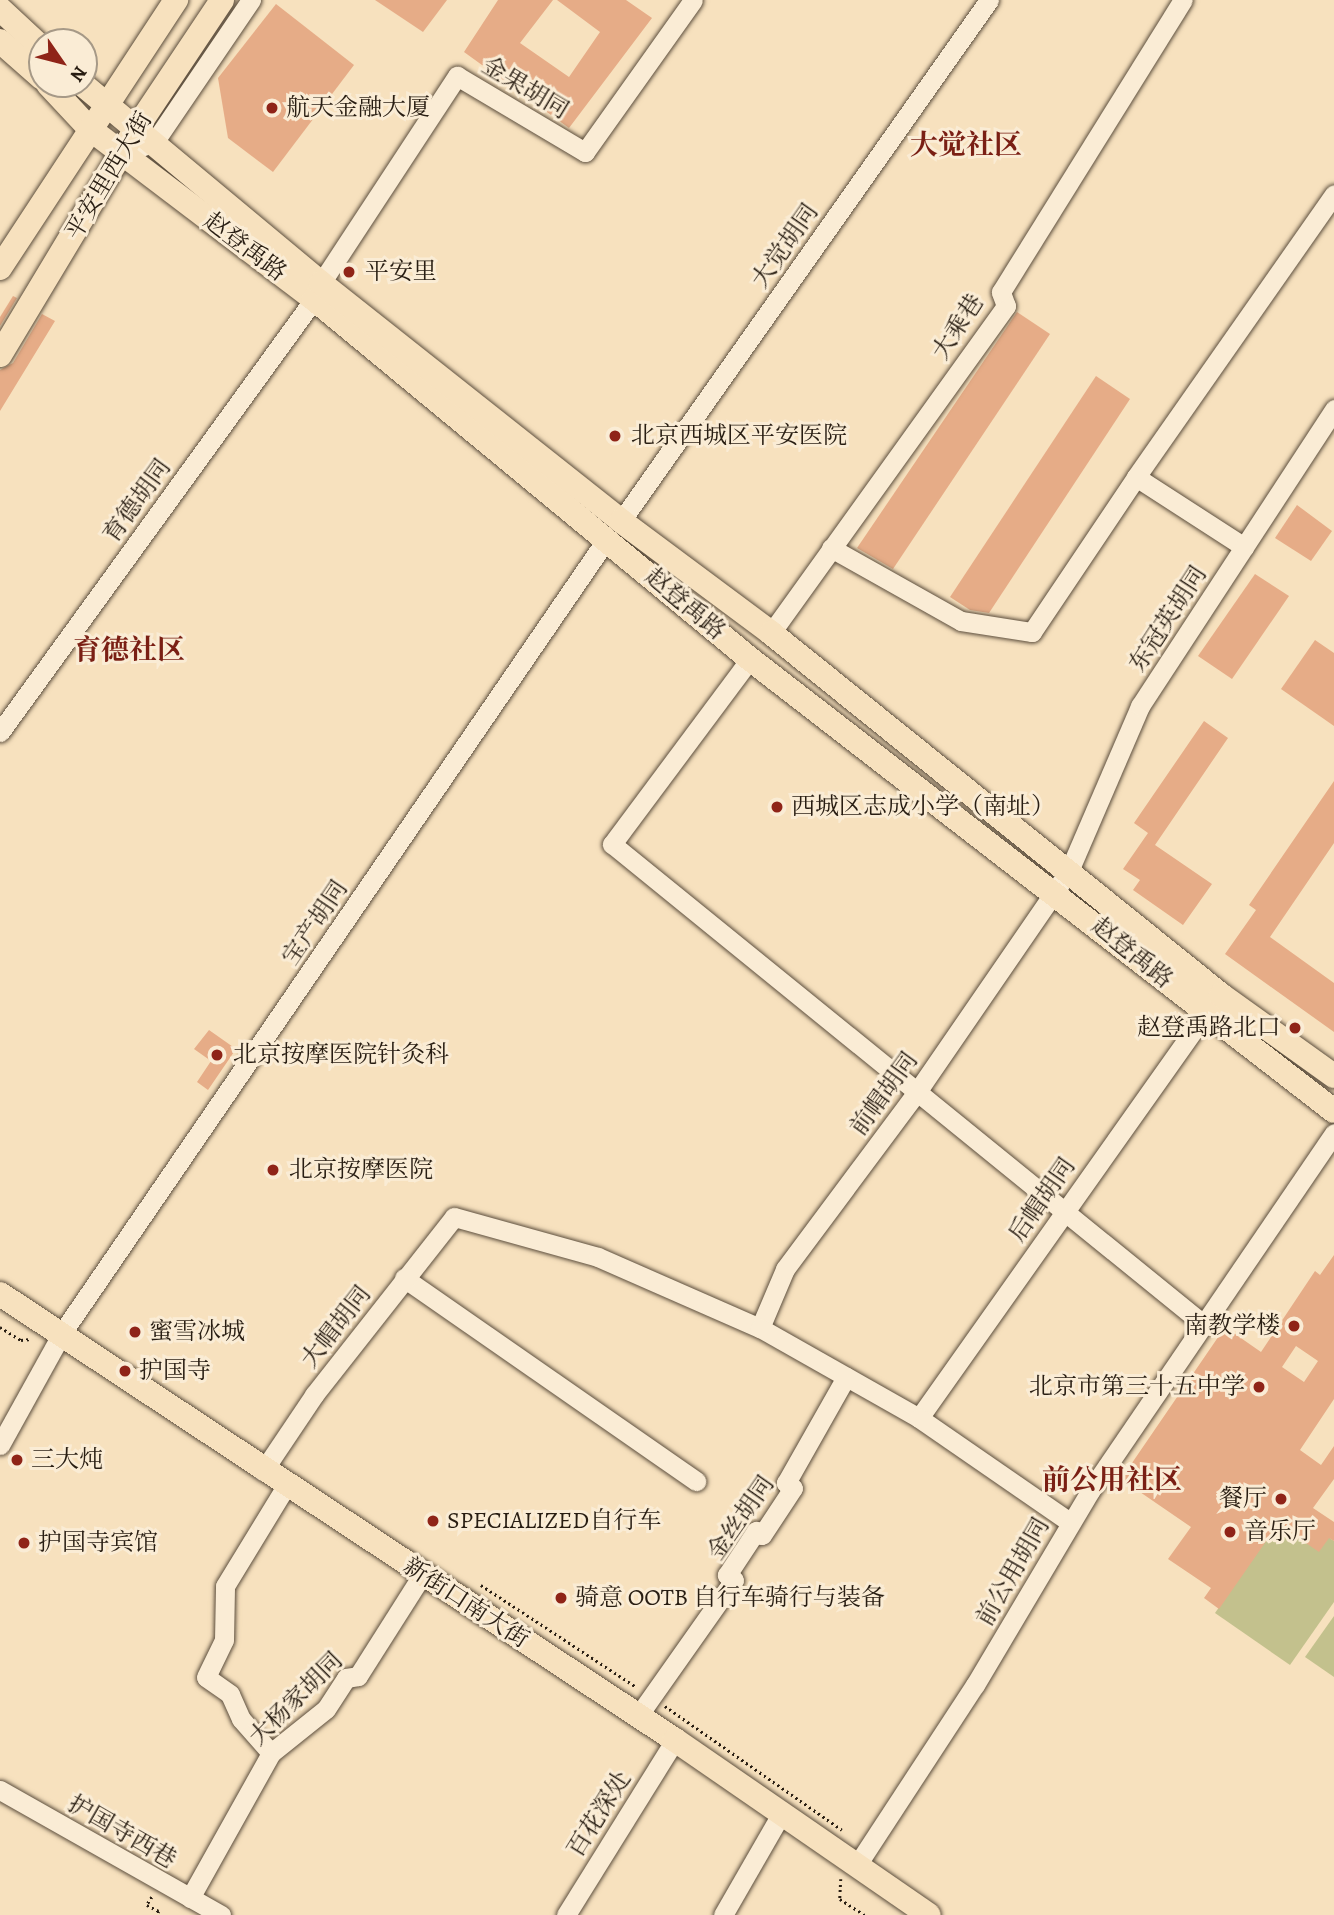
<!DOCTYPE html>
<html>
<head>
<meta charset="utf-8">
<style>
  body { margin:0 }
  #map { position:relative; width:1334px; height:1915px; overflow:hidden; background:#f7e1be; font-family:Alegreya,"Noto Serif SC",serif }
  div>[style] { position:absolute }
  [style*='--x'] { left:calc(var(--x)*1px); top:calc(var(--y)*1px); width:calc(var(--w)*1px); rotate:calc(var(--a)*1deg) }
  .green>* { inset:0; background:#c3c18d }
  .building>* { inset:0; background:#e6ac87 }
  .path>* { height:2.5px; margin-top:-1.25px; transform-origin:0; background:repeating-linear-gradient(90deg,#281d12 0 2px,transparent 0 5.5px) }
  .roads { filter:drop-shadow(0 0 2px #5c4e3d) drop-shadow(0 0 2px #5c4e3d) }
  .minor>* { height:19px; margin:-9.5px; padding:0 9.5px; transform-origin:9.5px; border-radius:9.5px; background:#faecd5 }
  .major>* { height:24px; margin:-12px; padding:0 12px; transform-origin:12px; border-radius:12px; background:#f7e1be }
  .dots>* { width:19px; height:19px; translate:-50% -50%; box-sizing:border-box; border:4px solid #faecd5; border-radius:50% }
  span { translate:-50% -50%; white-space:nowrap; text-align:center; line-height:1.15; -webkit-text-stroke:6px #faecd5; paint-order:stroke }
  .street-label { font-size:24px; color:#281d12 }
  .poi-label { font-size:24px; color:#281d12 }
  .left { translate:0 -50%; text-align:left }
  .right { translate:-100% -50%; text-align:right }
  .quarter-label { font-size:28px; color:#7a1f14; font-weight:700 }
  .north { position:absolute; left:28px; top:28px; width:70px; height:70px; box-sizing:border-box; background:#faecd5; border:2px solid #a69987; border-radius:50%; rotate:125deg; font-size:19px; font-weight:700; line-height:28px; text-align:center; color:#281d12 }
  .north::after { content:''; display:block; margin:auto; width:24px; height:32px; background:#8f2418; clip-path:polygon(50% 0,100% 100%,50% 72%,0 100%) }
</style>
</head>
<body>
<div id="map">
  <div class="green">
    <i style="clip-path:polygon(1288px 1509px,1334px 1541px,1334px 1602px,1290px 1665px,1215px 1613px)"></i>
    <i style="clip-path:polygon(1334px 1616px,1334px 1677px,1305px 1657px)"></i>
  </div>
  <div class="building">
    <i style="clip-path:polygon(375px 0,447px 0,423px 32px)"></i>
    <i style="clip-path:polygon(498px 0,553px 0,520px 43px,569px 77px,600px 32px,557px 0,626px 0,652px 18px,569px 128px,464px 52px)"></i>
    <i style="clip-path:polygon(276px 4px,354px 65px,273px 172px,228px 138px,218px 78px)"></i>
    <i style="clip-path:polygon(13px 296px,17px 298px,0 326px,0 317px)"></i>
    <i style="clip-path:polygon(1017px 312px,1050px 334px,893px 569px,857px 548px)"></i>
    <i style="clip-path:polygon(42px 314px,55px 321px,0 411px,0 370px,13px 363px)"></i>
    <i style="clip-path:polygon(1096px 376px,1130px 399px,989px 613px,970px 610px,950px 597px)"></i>
    <i style="clip-path:polygon(1297px 505px,1332px 531px,1311px 561px,1275px 538px)"></i>
    <i style="clip-path:polygon(1255px 574px,1289px 596px,1232px 679px,1198px 656px)"></i>
    <i style="clip-path:polygon(1315px 640px,1334px 653px,1334px 726px,1281px 689px)"></i>
    <i style="clip-path:polygon(1204px 721px,1228px 738px,1155px 845px,1212px 884px,1183px 925px,1133px 890px,1140px 880px,1123px 869px,1148px 833px,1134px 823px)"></i>
    <i style="clip-path:polygon(1334px 781px,1334px 843px,1270px 937px,1334px 983px,1334px 1032px,1225px 954px,1256px 910px,1249px 905px)"></i>
    <i style="clip-path:polygon(209px 1030px,236px 1049px,208px 1090px,197px 1082px,211px 1061px,194px 1049px)"></i>
    <i style="clip-path:polygon(evenodd,1334px 1255px,1334px 1399px,1300px 1450px,1321px 1465px,1334px 1446px,1334px 1479px,1313px 1508px,1334px 1522px,1334px 1541px,1329px 1538px,1319px 1552px,1278px 1524px,1219px 1609px,1204px 1598px,1211px 1588px,1168px 1559px,1191px 1527px,1121px 1479px,1225px 1327px,1261px 1352px,1315px 1271px,1320px 1275px,1334px 1255px,1296px 1346px,1318px 1361px,1304px 1382px,1282px 1367px,1296px 1346px)"></i>
  </div>
  <div class="path">
    <i style="--x:0;--y:1327;--w:25;--a:32"></i>
    <i style="--x:21;--y:1340;--w:10;--a:-6"></i>
    <i style="--x:481;--y:1585;--w:186;--a:33.3"></i>
    <i style="--x:665;--y:1706;--w:216;--a:35"></i>
    <i style="--x:841;--y:1879;--w:20;--a:93"></i>
    <i style="--x:840;--y:1899;--w:30;--a:33"></i>
    <i style="--x:152;--y:1897;--w:9;--a:122"></i>
    <i style="--x:147;--y:1905;--w:13;--a:27"></i>
    <i style="--x:159;--y:1911;--w:4;--a:117"></i>
  </div>
  <div class="roads">
    <div class="minor">
      <i style="--x:141;--y:147;--w:15;--a:-23"></i>
      <i style="--x:155;--y:141;--w:171;--a:-55.8"></i>
      <i style="--x:321;--y:283;--w:248;--a:-56.7"></i>
      <i style="--x:457;--y:76;--w:149;--a:30.7"></i>
      <i style="--x:585;--y:152;--w:186;--a:-54.6"></i>
      <i style="--x:1136;--y:477;--w:345;--a:-55"></i>
      <i style="--x:621;--y:521;--w:638;--a:-54.77"></i>
      <i style="--x:831;--y:548;--w:149;--a:29.3"></i>
      <i style="--x:961;--y:621;--w:72;--a:8.8"></i>
      <i style="--x:1032;--y:632;--w:187;--a:-56.1"></i>
      <i style="--x:1136;--y:477;--w:129;--a:32.9"></i>
      <i style="--x:771;--y:633;--w:403;--a:-54.3"></i>
      <i style="--x:1006;--y:306;--w:15;--a:-110"></i>
      <i style="--x:1001;--y:292;--w:344;--a:-58.1"></i>
      <i style="--x:750;--y:659;--w:231;--a:126.7"></i>
      <i style="--x:612;--y:844;--w:761;--a:39.08"></i>
      <i style="--x:0;--y:732;--w:535;--a:-54.05"></i>
      <i style="--x:404;--y:1278;--w:356;--a:34.8"></i>
      <i style="--x:760;--y:1328;--w:64;--a:-67"></i>
      <i style="--x:785;--y:1269;--w:224;--a:-53.3"></i>
      <i style="--x:919;--y:1089;--w:265;--a:-55.5"></i>
      <i style="--x:1069;--y:871;--w:180;--a:-66.7"></i>
      <i style="--x:1140;--y:706;--w:355;--a:-56.8"></i>
      <i style="--x:919;--y:1418;--w:497;--a:-54.7"></i>
      <i style="--x:0;--y:1445;--w:128;--a:-61"></i>
      <i style="--x:62;--y:1333;--w:962;--a:-55.55"></i>
      <i style="--x:263;--y:1471;--w:92;--a:-56.1"></i>
      <i style="--x:314;--y:1395;--w:226;--a:-51.8"></i>
      <i style="--x:454;--y:1217;--w:149;--a:15.5"></i>
      <i style="--x:598;--y:1257;--w:177;--a:23.7"></i>
      <i style="--x:760;--y:1328;--w:183;--a:29.5"></i>
      <i style="--x:919;--y:1418;--w:183;--a:34.6"></i>
      <i style="--x:638;--y:1716;--w:166;--a:-54.8"></i>
      <i style="--x:734;--y:1580;--w:9;--a:-144"></i>
      <i style="--x:727;--y:1575;--w:53;--a:-56.6"></i>
      <i style="--x:756;--y:1531;--w:7;--a:34"></i>
      <i style="--x:762;--y:1535;--w:56;--a:-56.6"></i>
      <i style="--x:793;--y:1488;--w:9;--a:-144"></i>
      <i style="--x:786;--y:1483;--w:122;--a:-60.5"></i>
      <i style="--x:271;--y:1753;--w:45;--a:-131.4"></i>
      <i style="--x:241;--y:1719;--w:27;--a:-114"></i>
      <i style="--x:230;--y:1694;--w:29;--a:-145"></i>
      <i style="--x:206;--y:1677;--w:41;--a:-64.1"></i>
      <i style="--x:224;--y:1640;--w:54;--a:-88.9"></i>
      <i style="--x:225;--y:1586;--w:117;--a:-58.6"></i>
      <i style="--x:0;--y:1790;--w:254;--a:29.5"></i>
      <i style="--x:857;--y:1865;--w:215;--a:-56.8"></i>
      <i style="--x:975;--y:1685;--w:226;--a:-59.3"></i>
      <i style="--x:1090;--y:1491;--w:433;--a:-55.7"></i>
      <i style="--x:190;--y:1898;--w:166;--a:-60.8"></i>
      <i style="--x:271;--y:1753;--w:70;--a:-38.7"></i>
      <i style="--x:326;--y:1709;--w:37;--a:-57"></i>
      <i style="--x:346;--y:1678;--w:12;--a:-9"></i>
      <i style="--x:358;--y:1676;--w:120;--a:-57.6"></i>
      <i style="--x:566;--y:1915;--w:206;--a:-58.1"></i>
      <i style="--x:723;--y:1915;--w:116;--a:-60.1"></i>
    </div>
    <div class="major">
      <i style="--x:0;--y:9;--w:57;--a:42.9"></i>
      <i style="--x:0;--y:41;--w:56;--a:41.4"></i>
      <i style="--x:48;--y:84;--w:62;--a:47"></i>
      <i style="--x:90;--y:129;--w:281;--a:37.2"></i>
      <i style="--x:314;--y:299;--w:565;--a:39.55"></i>
      <i style="--x:750;--y:659;--w:738;--a:37.74"></i>
      <i style="--x:82;--y:84;--w:311;--a:39.8"></i>
      <i style="--x:321;--y:283;--w:383;--a:38.4"></i>
      <i style="--x:621;--y:521;--w:187;--a:36.7"></i>
      <i style="--x:771;--y:633;--w:578;--a:38.81"></i>
      <i style="--x:1221;--y:995;--w:139;--a:35.6"></i>
      <i style="--x:0;--y:268;--w:321;--a:-56.7"></i>
      <i style="--x:0;--y:355;--w:264;--a:-59"></i>
      <i style="--x:136;--y:129;--w:155;--a:-56.3"></i>
      <i style="--x:0;--y:1294;--w:809;--a:33.45"></i>
      <i style="--x:675;--y:1740;--w:308;--a:34.6"></i>
    </div>
  </div>
  <div class="dots">
    <i style="left:272px;top:108px;background:#8f2418"></i>
    <i style="left:349px;top:272px;background:#8f2418"></i>
    <i style="left:615px;top:436px;background:#8f2418"></i>
    <i style="left:777px;top:807px;background:#8f2418"></i>
    <i style="left:1295px;top:1028px;background:#8f2418"></i>
    <i style="left:217px;top:1055px;background:#8f2418"></i>
    <i style="left:273px;top:1170px;background:#8f2418"></i>
    <i style="left:1294px;top:1326px;background:#8f2418"></i>
    <i style="left:135px;top:1332px;background:#8f2418"></i>
    <i style="left:125px;top:1371px;background:#8f2418"></i>
    <i style="left:1259px;top:1387px;background:#8f2418"></i>
    <i style="left:17px;top:1460px;background:#8f2418"></i>
    <i style="left:1281px;top:1499px;background:#8f2418"></i>
    <i style="left:433px;top:1521px;background:#8f2418"></i>
    <i style="left:1230px;top:1532px;background:#8f2418"></i>
    <i style="left:24px;top:1543px;background:#8f2418"></i>
    <i style="left:561px;top:1598px;background:#8f2418"></i>
  </div>
  <div class="street-label">
    <span style="left:525px;top:88px;rotate:31deg">金果胡同</span>
    <span style="left:109px;top:176px;rotate:-59deg">平安里西大街</span>
    <span style="left:785px;top:246px;rotate:-55deg">大觉胡同</span>
    <span style="left:245px;top:247px;rotate:37deg">赵登禹路</span>
    <span style="left:958px;top:327px;rotate:-57deg">大乘巷</span>
    <span style="left:137px;top:501px;rotate:-54deg">育德胡同</span>
    <span style="left:685px;top:604px;rotate:40deg">赵登禹路</span>
    <span style="left:1168px;top:619px;rotate:-57deg">东冠英胡同</span>
    <span style="left:315px;top:923px;rotate:-56deg">宝产胡同</span>
    <span style="left:1132px;top:953px;rotate:39deg">赵登禹路</span>
    <span style="left:884px;top:1094px;rotate:-54deg">前帽胡同</span>
    <span style="left:1042px;top:1200px;rotate:-55deg">后帽胡同</span>
    <span style="left:336px;top:1327px;rotate:-52deg">大帽胡同</span>
    <span style="left:741px;top:1518px;rotate:-55deg">金丝胡同</span>
    <span style="left:1013px;top:1572px;rotate:-60deg">前公用胡同</span>
    <span style="left:466px;top:1603px;rotate:33deg">新街口南大街</span>
    <span style="left:296px;top:1699px;rotate:-45deg">大杨家胡同</span>
    <span style="left:599px;top:1814px;rotate:-58deg">百花深处</span>
    <span style="left:122px;top:1832px;rotate:30deg">护国寺西巷</span>
  </div>
  <div class="poi-label">
    <span class="left" style="left:286px;top:108px">航天金融大厦</span>
    <span class="left" style="left:365px;top:272px">平安里</span>
    <span class="left" style="left:631px;top:436px">北京西城区平安医院</span>
    <span class="left" style="left:791px;top:807px">西城区志成小学（南址）</span>
    <span class="right" style="left:1281px;top:1028px">赵登禹路北口</span>
    <span class="left" style="left:233px;top:1055px">北京按摩医院针灸科</span>
    <span class="left" style="left:289px;top:1170px">北京按摩医院</span>
    <span class="right" style="left:1280px;top:1326px">南教学楼</span>
    <span class="left" style="left:149px;top:1332px">蜜雪冰城</span>
    <span class="left" style="left:139px;top:1371px">护国寺</span>
    <span class="right" style="left:1245px;top:1387px">北京市第三十五中学</span>
    <span class="left" style="left:31px;top:1460px">三大炖</span>
    <span class="right" style="left:1267px;top:1499px">餐厅</span>
    <span class="left" style="left:447px;top:1521px">SPECIALIZED自行车</span>
    <span class="left" style="left:1244px;top:1532px">音乐厅</span>
    <span class="left" style="left:38px;top:1543px">护国寺宾馆</span>
    <span class="left" style="left:575px;top:1598px">骑意 OOTB 自行车骑行与装备</span>
  </div>
  <div class="quarter-label">
    <span style="left:966px;top:145px">大觉社区</span>
    <span style="left:129px;top:650px">育德社区</span>
    <span style="left:1112px;top:1480px">前公用社区</span>
  </div>
  <div class="north">N</div>
</div>
</body>
</html>
